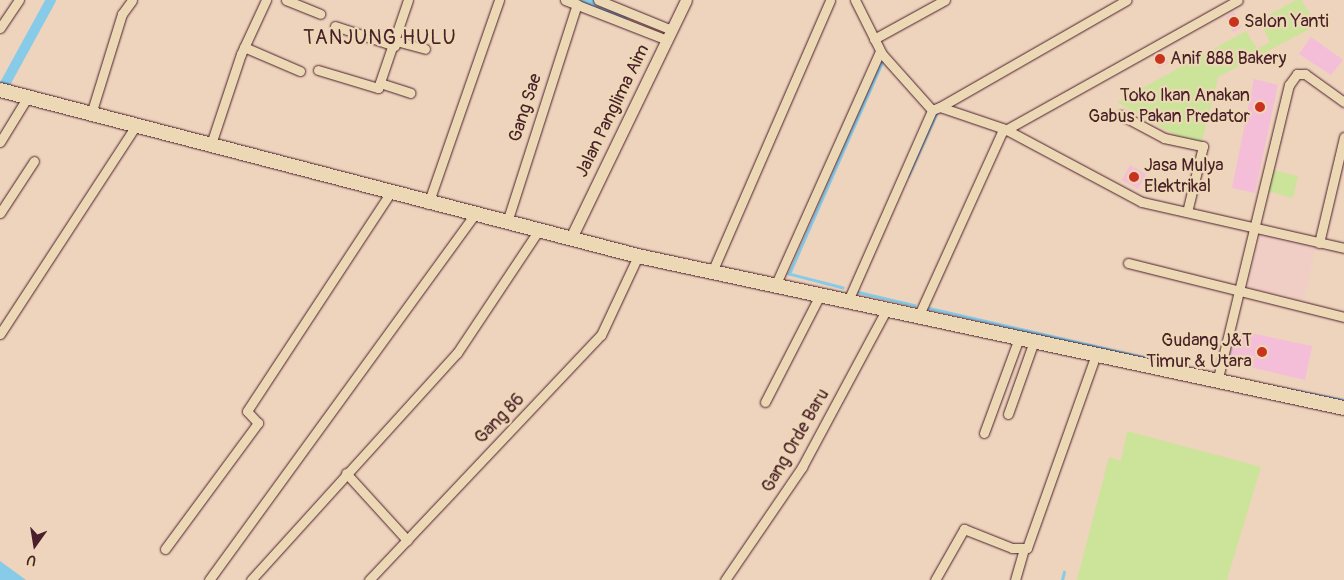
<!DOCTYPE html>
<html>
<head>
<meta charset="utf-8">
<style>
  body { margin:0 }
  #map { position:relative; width:1344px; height:580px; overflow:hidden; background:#eed3bd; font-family:Pangolin,sans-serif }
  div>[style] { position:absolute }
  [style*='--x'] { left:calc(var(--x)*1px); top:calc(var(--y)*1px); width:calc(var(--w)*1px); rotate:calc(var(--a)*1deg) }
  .built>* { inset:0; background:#f0cdc5 }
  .green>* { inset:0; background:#cbe49a }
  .water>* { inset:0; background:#87cbe8 }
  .stream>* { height:2.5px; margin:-1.25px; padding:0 1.25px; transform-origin:1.25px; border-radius:1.25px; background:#87cbe8 }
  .canal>* { height:10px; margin:-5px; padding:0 5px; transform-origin:5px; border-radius:5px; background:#87cbe8 }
  .building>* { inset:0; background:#f4bed8 }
  .roads { filter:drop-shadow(0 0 1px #4a1f2b) drop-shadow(0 0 1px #4a1f2b) }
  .minor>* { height:9px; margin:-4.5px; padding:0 4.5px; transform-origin:4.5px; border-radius:4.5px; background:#edd8b6 }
  .tertiary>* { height:11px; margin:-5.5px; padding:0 5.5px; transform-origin:5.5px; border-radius:5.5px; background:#edd8b6 }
  .primary>* { height:14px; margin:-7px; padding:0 7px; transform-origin:7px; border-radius:7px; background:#edd8b6 }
  .dots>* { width:14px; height:14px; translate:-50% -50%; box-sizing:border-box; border:2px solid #edd8b6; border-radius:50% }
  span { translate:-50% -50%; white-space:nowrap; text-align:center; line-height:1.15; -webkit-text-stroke:4.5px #edd8b6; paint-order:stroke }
  .poi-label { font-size:18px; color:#4a1f2b }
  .left { translate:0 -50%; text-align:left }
  .right { translate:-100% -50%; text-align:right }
  .street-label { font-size:18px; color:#4a1f2b }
  .quarter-label { font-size:20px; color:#4a1f2b; letter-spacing:1px }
  .north { position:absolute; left:10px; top:520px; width:50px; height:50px; -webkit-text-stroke:4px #edd8b6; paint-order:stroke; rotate:193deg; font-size:14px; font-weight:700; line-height:20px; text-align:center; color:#4a1f2b }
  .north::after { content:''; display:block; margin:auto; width:18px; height:22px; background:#4a1f2b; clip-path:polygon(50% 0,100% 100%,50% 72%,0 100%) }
</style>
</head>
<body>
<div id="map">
  <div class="built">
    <i style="clip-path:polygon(1260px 233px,1316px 245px,1304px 300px,1248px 287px)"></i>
  </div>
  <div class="green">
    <i style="clip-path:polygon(1296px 0,1301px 0,1317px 25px,1218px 77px,1202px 141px,1175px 135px,1117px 102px,1246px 31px,1257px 49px,1270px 42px,1259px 20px)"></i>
    <i style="clip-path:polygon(1272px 170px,1298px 176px,1293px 198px,1267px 191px)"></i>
    <i style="clip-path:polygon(1127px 431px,1261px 467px,1227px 580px,1077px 580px,1109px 457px,1121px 461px)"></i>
  </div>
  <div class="water">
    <i style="clip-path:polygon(0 561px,26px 580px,0 580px)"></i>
  </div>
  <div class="stream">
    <i style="--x:908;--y:176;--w:70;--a:-65.6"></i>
    <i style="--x:843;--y:288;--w:56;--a:-165.5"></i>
    <i style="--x:789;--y:274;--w:234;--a:-66.3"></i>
    <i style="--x:854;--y:291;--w:62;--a:13.1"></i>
    <i style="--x:929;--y:308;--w:264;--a:12.9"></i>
    <i style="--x:1272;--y:386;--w:73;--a:11"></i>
    <i style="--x:1062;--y:580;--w:8;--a:-76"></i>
  </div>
  <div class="canal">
    <i style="--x:585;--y:0;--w:42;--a:21"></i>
    <i style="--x:0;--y:93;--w:106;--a:-61.3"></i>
  </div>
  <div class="building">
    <i style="clip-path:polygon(1234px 12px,1242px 27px,1233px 32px,1226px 17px)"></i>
    <i style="clip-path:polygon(1311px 37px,1343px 60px,1331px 75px,1299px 54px)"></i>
    <i style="clip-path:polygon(1161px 50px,1169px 63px,1159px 68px,1152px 55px)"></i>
    <i style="clip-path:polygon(1254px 79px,1278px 85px,1255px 193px,1232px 188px)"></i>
    <i style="clip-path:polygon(1130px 165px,1146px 174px,1138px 189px,1122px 180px)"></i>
    <i style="clip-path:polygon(1236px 330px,1312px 346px,1305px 380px,1228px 362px)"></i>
  </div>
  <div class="roads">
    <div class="minor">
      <i style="--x:286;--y:0;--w:37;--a:22"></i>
      <i style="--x:565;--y:0;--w:110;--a:21.4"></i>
      <i style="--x:598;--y:0;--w:80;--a:22.1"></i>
      <i style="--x:855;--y:0;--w:60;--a:63.4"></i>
      <i style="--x:882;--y:54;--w:75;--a:48.2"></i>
      <i style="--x:335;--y:26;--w:63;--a:18.4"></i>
      <i style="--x:0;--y:28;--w:34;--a:-56"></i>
      <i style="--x:874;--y:39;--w:81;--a:-28.8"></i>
      <i style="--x:396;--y:41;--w:30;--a:15"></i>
      <i style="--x:244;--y:47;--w:61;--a:23.2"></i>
      <i style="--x:318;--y:70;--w:63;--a:16.7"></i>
      <i style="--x:378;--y:88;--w:93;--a:-71.2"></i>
      <i style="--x:380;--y:83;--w:32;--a:18"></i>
      <i style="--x:940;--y:107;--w:215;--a:-29.8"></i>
      <i style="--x:91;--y:114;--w:105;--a:-72.8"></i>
      <i style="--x:122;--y:14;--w:17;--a:-54"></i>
      <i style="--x:1121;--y:115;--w:49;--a:28.1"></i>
      <i style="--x:1164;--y:138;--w:40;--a:12"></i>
      <i style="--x:1203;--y:146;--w:68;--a:103.6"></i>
      <i style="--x:0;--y:142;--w:52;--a:-58.5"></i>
      <i style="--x:210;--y:147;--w:98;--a:-71.6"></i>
      <i style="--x:241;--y:54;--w:60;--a:-65.2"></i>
      <i style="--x:428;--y:204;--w:216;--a:-70.8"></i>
      <i style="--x:0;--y:213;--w:62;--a:-56.8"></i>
      <i style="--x:507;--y:222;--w:229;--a:-72.2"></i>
      <i style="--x:1319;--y:243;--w:109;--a:-76.7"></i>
      <i style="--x:1128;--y:263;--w:223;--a:14"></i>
      <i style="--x:712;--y:272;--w:296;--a:-66.5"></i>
      <i style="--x:775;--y:286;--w:257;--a:-65.9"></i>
      <i style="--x:847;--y:303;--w:211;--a:-66.2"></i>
      <i style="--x:932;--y:110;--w:9;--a:-21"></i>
      <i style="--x:940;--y:107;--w:69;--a:18.7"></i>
      <i style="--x:1005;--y:129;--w:155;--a:28.1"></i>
      <i style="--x:1142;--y:202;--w:207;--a:12.8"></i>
      <i style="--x:918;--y:317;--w:203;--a:-65.6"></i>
      <i style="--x:1002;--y:132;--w:270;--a:-29.2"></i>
      <i style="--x:0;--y:334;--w:247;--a:-56.9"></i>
      <i style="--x:1217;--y:382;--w:306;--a:-76.4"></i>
      <i style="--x:1289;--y:85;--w:14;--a:-54"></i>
      <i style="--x:1297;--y:74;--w:8;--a:0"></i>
      <i style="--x:1305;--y:74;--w:48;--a:35.7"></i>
      <i style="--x:765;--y:402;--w:118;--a:-62.8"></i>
      <i style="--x:1008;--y:414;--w:77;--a:-70.4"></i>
      <i style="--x:984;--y:433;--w:101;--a:-69.8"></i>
      <i style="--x:346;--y:473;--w:91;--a:47.7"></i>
      <i style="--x:165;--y:549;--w:157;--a:-53.6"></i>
      <i style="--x:258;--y:423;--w:16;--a:-133"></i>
      <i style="--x:247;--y:411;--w:258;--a:-56.7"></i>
      <i style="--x:209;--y:580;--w:451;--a:-54"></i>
      <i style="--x:251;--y:580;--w:307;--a:-47.8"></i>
      <i style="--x:457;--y:353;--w:146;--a:-56.4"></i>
      <i style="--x:369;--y:580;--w:337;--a:-46.6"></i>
      <i style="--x:601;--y:335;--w:87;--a:-64.9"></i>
      <i style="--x:725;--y:580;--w:137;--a:-55.7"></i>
      <i style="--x:802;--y:467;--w:176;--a:-61.8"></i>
      <i style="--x:935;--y:580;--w:59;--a:-60.4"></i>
      <i style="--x:964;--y:529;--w:52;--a:21.6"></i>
      <i style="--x:1012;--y:548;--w:15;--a:0"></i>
      <i style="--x:1027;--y:548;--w:206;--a:-70.4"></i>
      <i style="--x:1015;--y:580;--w:32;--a:-74"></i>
    </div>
    <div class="tertiary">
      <i style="--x:571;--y:238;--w:264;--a:-64.2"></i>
    </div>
    <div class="primary">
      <i style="--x:0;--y:90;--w:659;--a:14.58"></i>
      <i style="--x:638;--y:256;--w:722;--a:12.15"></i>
    </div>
  </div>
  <div class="dots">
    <i style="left:1234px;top:22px;background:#c8321e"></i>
    <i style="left:1160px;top:59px;background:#c8321e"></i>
    <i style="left:1260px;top:107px;background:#c8321e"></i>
    <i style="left:1134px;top:177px;background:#c8321e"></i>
    <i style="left:1262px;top:352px;background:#c8321e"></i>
  </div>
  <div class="poi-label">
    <span class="left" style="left:1244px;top:22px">Salon Yanti</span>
    <span class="left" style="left:1170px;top:59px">Anif 888 Bakery</span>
    <span class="right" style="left:1250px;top:107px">Toko Ikan Anakan<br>Gabus Pakan Predator</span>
    <span class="left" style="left:1144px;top:177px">Jasa Mulya<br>Elektrikal</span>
    <span class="right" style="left:1252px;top:352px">Gudang J&amp;T<br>Timur &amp; Utara</span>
  </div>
  <div class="street-label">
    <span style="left:526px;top:108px;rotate:-72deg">Gang Sae</span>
    <span style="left:613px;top:111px;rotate:-64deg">Jalan Panglima Aim</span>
    <span style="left:500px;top:419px;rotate:-46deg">Gang 86</span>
    <span style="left:796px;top:441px;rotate:-60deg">Gang Orde Baru</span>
  </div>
  <div class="quarter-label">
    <span style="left:380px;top:37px">TANJUNG HULU</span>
  </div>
  <div class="north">U</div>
</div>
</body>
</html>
